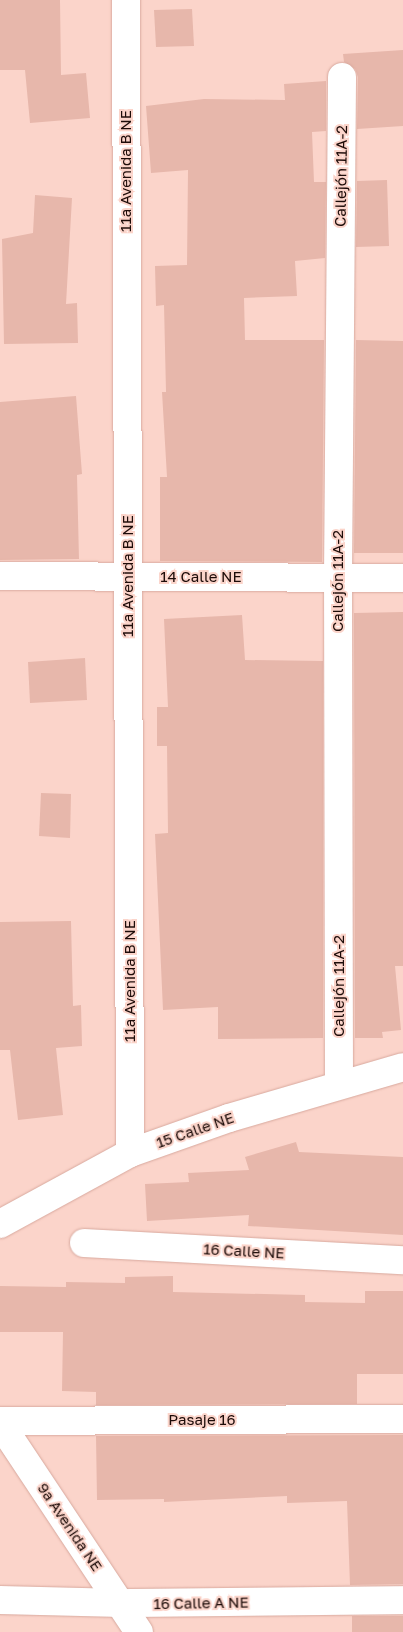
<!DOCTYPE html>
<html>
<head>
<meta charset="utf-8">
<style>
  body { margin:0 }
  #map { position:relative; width:403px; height:1632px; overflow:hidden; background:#fbd4ca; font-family:"Golos Text",sans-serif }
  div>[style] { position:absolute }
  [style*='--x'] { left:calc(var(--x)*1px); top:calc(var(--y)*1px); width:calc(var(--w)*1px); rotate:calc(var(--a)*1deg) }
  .building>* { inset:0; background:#e7b7ab }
  .roads { filter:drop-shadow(0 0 1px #d8a99e) drop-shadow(0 0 1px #d8a99e) }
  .minor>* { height:28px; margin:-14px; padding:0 14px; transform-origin:14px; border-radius:14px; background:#fff }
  span { translate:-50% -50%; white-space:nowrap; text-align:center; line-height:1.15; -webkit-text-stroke:4px #fbd4ca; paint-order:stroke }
  .street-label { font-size:15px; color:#1d0c09 }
</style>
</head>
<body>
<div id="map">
  <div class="building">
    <i style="clip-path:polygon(0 0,60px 0,61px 75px,86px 73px,90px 118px,30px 123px,25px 70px,0 70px)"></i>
    <i style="clip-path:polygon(192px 9px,194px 46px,156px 47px,154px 10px)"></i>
    <i style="clip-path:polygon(403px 50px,403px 126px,357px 129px,358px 77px,355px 69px,344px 62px,343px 54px)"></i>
    <i style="clip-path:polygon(326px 81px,326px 131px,312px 132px,314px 182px,326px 182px,325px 258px,295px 261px,297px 296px,244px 298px,245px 340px,324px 340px,322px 562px,160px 561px,160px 477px,167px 477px,162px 392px,166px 392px,164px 305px,156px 306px,155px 266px,187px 265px,188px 170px,151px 173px,146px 106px,204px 99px,285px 100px,284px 84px)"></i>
    <i style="clip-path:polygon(387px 180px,389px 246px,356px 247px,357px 181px)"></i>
    <i style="clip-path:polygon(35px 195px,72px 198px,66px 304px,77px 303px,78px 343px,4px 344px,2px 239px,33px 233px)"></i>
    <i style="clip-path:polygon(356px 340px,403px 341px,403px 553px,354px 553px)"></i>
    <i style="clip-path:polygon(76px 396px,82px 474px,77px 475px,79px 559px,0 560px,0 402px)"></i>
    <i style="clip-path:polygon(403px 612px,403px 966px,395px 966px,401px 1030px,382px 1032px,383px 1038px,355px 1038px,354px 613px)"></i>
    <i style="clip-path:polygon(242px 615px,245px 660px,323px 661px,323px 1038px,218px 1039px,218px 1007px,163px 1010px,155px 834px,168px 833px,167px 746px,157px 746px,157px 707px,168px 707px,164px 619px)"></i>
    <i style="clip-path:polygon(85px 658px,87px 700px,30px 703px,28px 662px)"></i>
    <i style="clip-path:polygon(41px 793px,71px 794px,70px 838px,39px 836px)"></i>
    <i style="clip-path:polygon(71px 921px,73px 1006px,81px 1005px,82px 1046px,56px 1048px,63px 1115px,18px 1120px,10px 1050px,0 1050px,0 922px)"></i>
    <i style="clip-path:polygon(296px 1142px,299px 1152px,403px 1157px,403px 1235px,248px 1226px,249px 1215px,147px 1221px,145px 1184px,189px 1182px,188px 1173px,249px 1170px,245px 1157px)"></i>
    <i style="clip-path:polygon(173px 1276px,173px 1292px,305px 1295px,305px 1302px,365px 1303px,365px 1291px,403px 1291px,403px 1374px,357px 1374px,357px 1404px,96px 1405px,96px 1392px,62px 1391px,63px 1332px,0 1332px,0 1286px,66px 1287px,66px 1282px,125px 1283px,125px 1277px)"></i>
    <i style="clip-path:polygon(403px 1435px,403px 1584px,350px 1585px,347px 1501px,287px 1503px,287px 1496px,164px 1502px,164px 1499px,97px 1500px,96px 1436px)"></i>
    <i style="clip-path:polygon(352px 1616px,403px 1616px,403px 1632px,352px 1632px)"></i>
  </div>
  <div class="roads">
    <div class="minor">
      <i style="--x:126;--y:0;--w:1153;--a:89.8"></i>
      <i style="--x:0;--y:576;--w:403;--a:0.3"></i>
      <i style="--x:339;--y:1085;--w:507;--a:-90.11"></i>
      <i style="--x:338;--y:578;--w:501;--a:-89.54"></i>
      <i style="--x:0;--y:1224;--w:148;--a:-28.6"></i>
      <i style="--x:130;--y:1153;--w:105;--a:-19.5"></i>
      <i style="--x:229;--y:1118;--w:181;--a:-16.3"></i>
      <i style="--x:84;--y:1243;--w:319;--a:3.1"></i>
      <i style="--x:0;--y:1421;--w:403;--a:-0.3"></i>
      <i style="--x:0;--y:1423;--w:251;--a:56.4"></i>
      <i style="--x:0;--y:1600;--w:122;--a:1.4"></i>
      <i style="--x:122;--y:1603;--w:281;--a:-0.6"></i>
    </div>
  </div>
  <div class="street-label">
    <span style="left:126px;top:171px;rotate:-90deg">11a Avenida B NE</span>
    <span style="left:341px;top:176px;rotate:-89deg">Callejón 11A-2</span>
    <span style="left:128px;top:576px;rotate:-90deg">11a Avenida B NE</span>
    <span style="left:201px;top:577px">14 Calle NE</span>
    <span style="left:338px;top:581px;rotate:-90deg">Callejón 11A-2</span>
    <span style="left:130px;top:981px;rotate:-90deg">11a Avenida B NE</span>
    <span style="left:339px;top:986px;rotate:-90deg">Callejón 11A-2</span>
    <span style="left:195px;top:1130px;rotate:-19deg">15 Calle NE</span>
    <span style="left:244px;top:1251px;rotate:3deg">16 Calle NE</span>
    <span style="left:202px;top:1420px">Pasaje 16</span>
    <span style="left:70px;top:1527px;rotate:56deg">9a Avenida NE</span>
    <span style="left:201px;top:1603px;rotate:-1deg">16 Calle A NE</span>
  </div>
</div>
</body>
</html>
